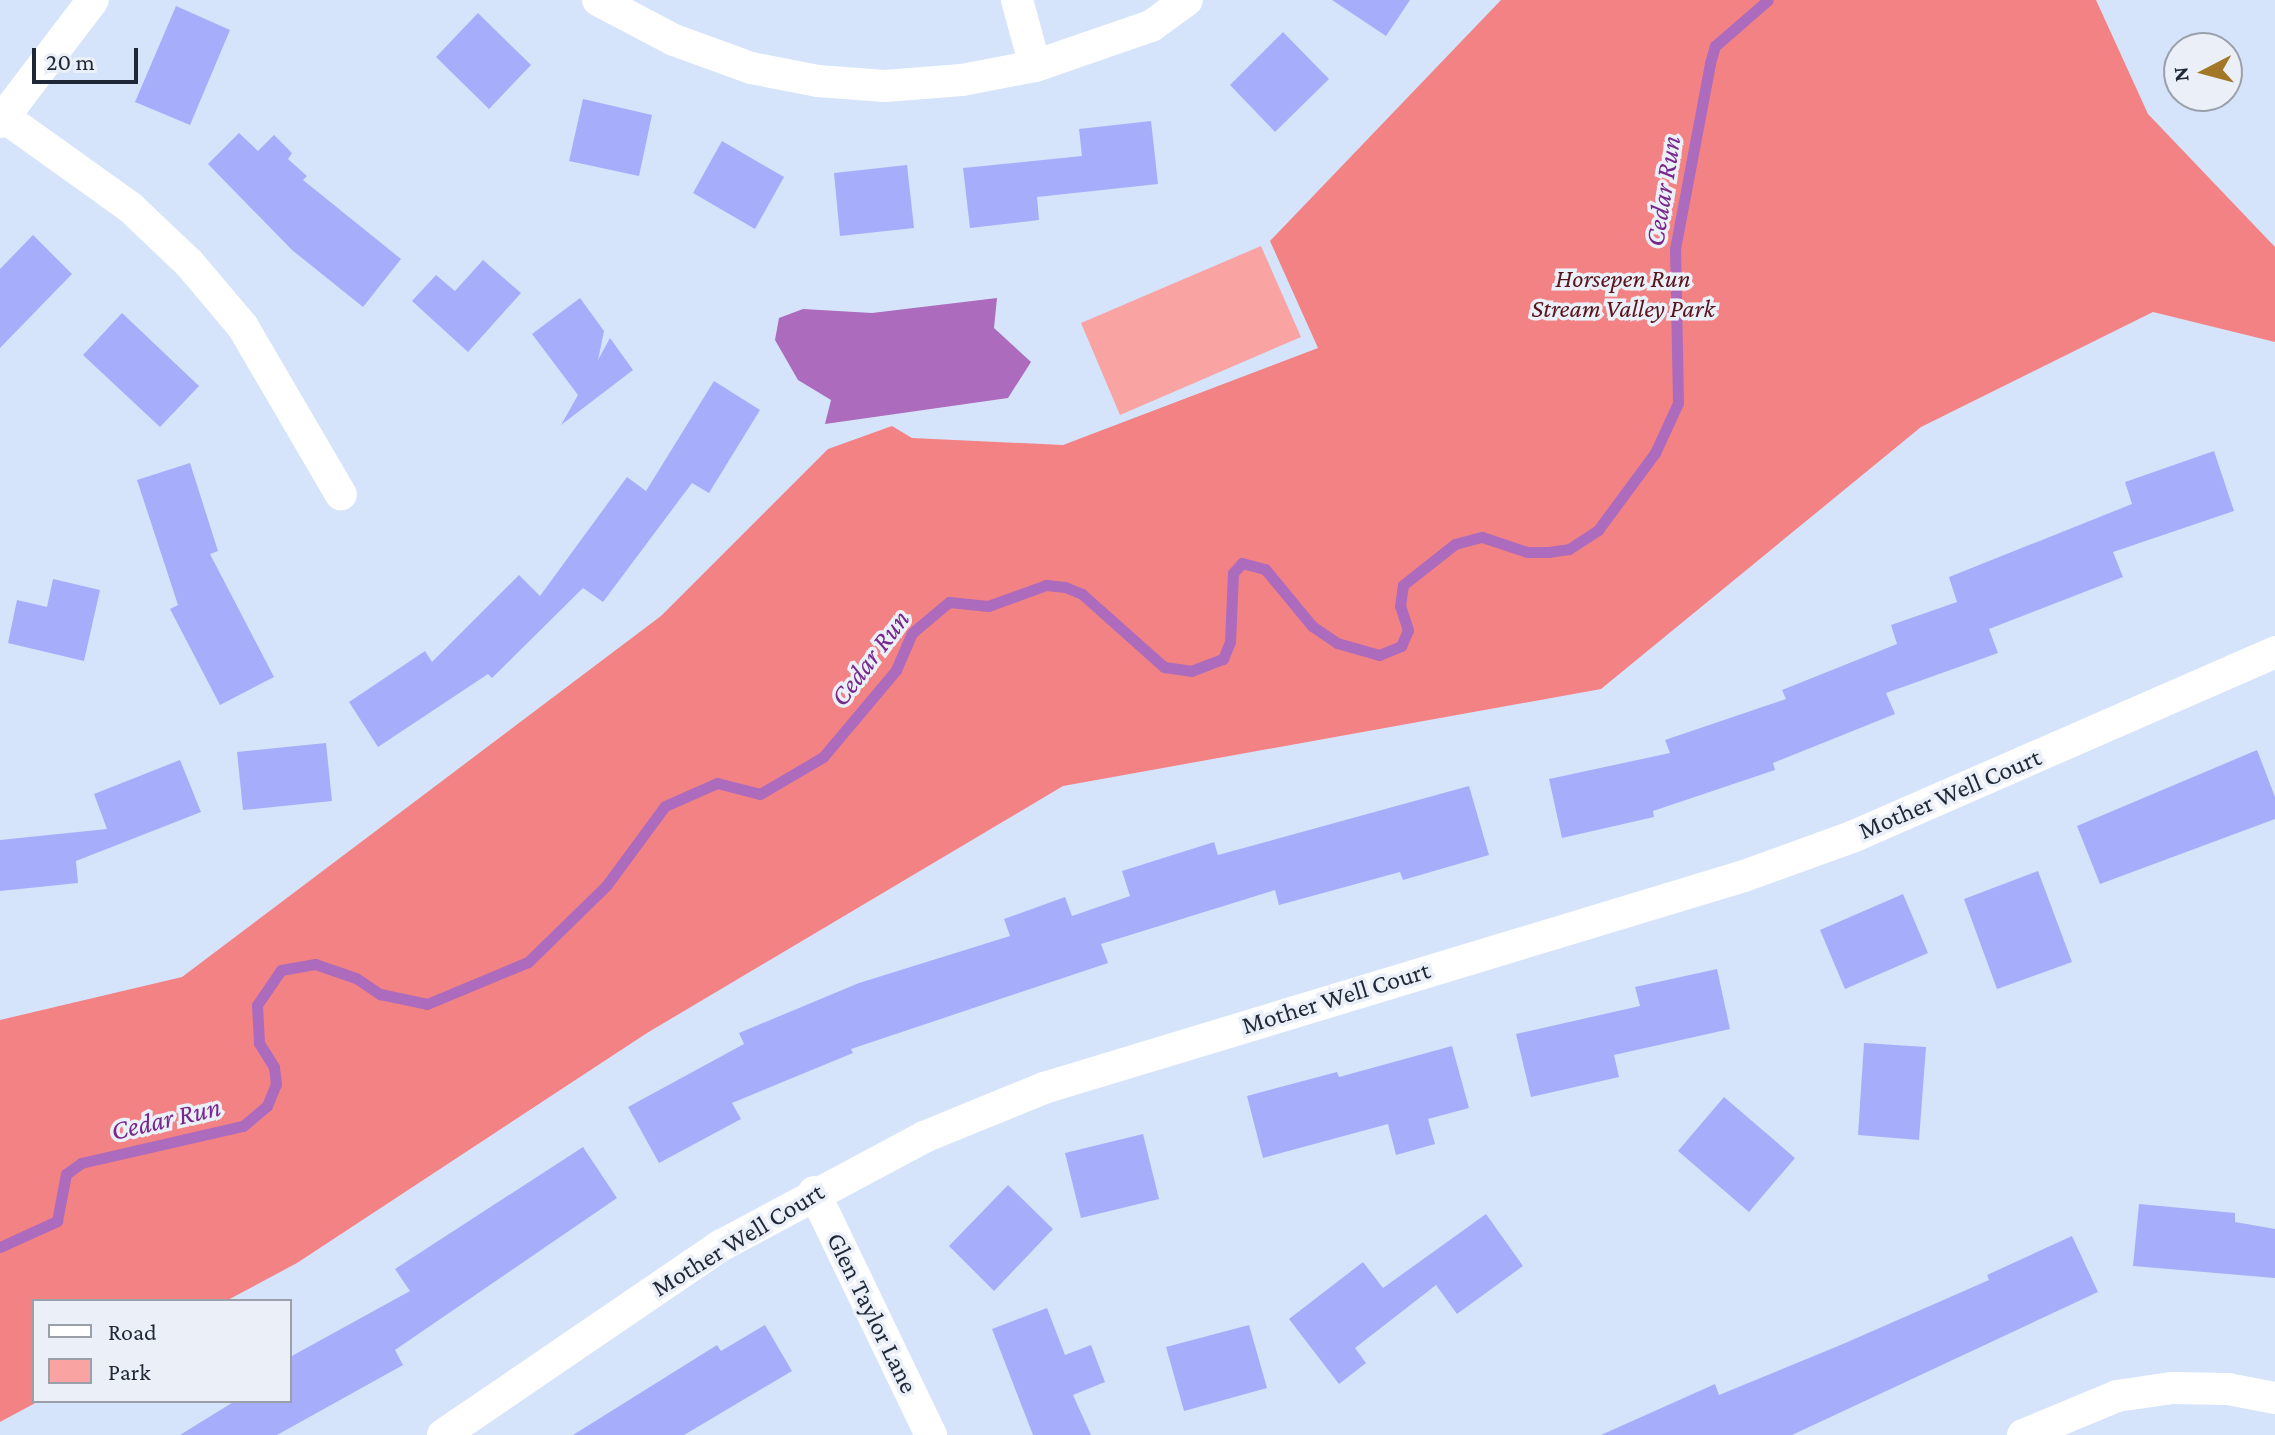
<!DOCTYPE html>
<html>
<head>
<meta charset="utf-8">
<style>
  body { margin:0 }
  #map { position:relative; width:2275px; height:1435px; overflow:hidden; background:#d5e4fa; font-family:"Crimson Pro",serif }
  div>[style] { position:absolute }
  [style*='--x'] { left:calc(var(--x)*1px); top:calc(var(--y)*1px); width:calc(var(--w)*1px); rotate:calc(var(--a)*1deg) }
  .green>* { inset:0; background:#f9a3a3 }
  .forest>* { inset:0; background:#f38285 }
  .water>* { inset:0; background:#ac6bbd }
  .stream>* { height:11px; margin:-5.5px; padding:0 5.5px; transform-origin:5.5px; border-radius:5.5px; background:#ac6bbd }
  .building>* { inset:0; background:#a6aefb }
  .minor>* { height:32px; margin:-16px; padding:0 16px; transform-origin:16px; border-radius:16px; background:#fff }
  span { translate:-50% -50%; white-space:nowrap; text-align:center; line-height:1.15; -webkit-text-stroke:7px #ebf0f8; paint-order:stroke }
  .park-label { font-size:26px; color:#5a141c; font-style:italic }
  .street-label { font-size:26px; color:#1f2836 }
  .water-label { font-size:28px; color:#78278b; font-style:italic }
  .legend { position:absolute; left:32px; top:1299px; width:260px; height:104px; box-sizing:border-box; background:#ebf0f8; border:2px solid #99a0aa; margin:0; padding:10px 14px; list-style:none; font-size:24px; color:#1f2836 }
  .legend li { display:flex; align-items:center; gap:16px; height:40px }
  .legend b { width:40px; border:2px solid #99a0aa }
  .north { position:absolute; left:2163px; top:32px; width:80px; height:80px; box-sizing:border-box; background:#ebf0f8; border:2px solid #99a0aa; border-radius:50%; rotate:264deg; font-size:22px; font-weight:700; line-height:32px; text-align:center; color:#1f2836 }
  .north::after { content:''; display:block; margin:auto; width:28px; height:36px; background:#a27727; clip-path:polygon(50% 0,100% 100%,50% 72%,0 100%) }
  .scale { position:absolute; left:32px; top:48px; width:106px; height:36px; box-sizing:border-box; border:4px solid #1f2836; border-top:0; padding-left:10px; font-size:24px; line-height:28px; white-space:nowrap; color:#1f2836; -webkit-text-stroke:6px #ebf0f8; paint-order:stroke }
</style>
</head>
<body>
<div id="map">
  <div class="green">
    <i style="clip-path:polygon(1261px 246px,1301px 337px,1120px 415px,1081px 323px)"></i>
  </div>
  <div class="forest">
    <i style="clip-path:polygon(1501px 0,2096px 0,2148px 114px,2275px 247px,2275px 342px,2153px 312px,1921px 427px,1601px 689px,1063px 786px,647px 1033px,297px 1263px,226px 1301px,34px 1301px,34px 1401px,39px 1401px,0 1422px,0 1020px,182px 977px,661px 616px,828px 449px,892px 426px,912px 438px,1063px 445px,1318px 348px,1270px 241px)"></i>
  </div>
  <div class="water">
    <i style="clip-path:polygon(997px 298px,994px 328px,1031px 362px,1008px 398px,825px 424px,831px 400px,798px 380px,775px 340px,779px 318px,803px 309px,872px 313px)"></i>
  </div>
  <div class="stream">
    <i style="--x:0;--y:1247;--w:63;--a:-24.5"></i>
    <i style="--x:57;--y:1221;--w:48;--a:-79.2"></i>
    <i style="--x:66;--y:1174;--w:19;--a:-36"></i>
    <i style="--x:81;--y:1163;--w:166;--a:-12.9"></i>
    <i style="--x:243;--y:1126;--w:31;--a:-40"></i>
    <i style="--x:267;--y:1106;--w:24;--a:-68"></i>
    <i style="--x:276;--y:1084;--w:17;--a:-97"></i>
    <i style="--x:274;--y:1067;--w:28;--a:-122"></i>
    <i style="--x:259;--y:1043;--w:38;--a:-93"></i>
    <i style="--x:257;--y:1005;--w:42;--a:-55.6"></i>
    <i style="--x:281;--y:970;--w:35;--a:-10"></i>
    <i style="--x:315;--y:964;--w:43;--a:18.9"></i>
    <i style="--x:356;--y:978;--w:29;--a:34"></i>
    <i style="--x:380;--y:994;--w:48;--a:12"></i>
    <i style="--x:427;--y:1004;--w:109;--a:-22.6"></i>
    <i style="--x:528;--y:962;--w:109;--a:-44.3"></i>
    <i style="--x:606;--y:886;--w:99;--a:-53.6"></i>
    <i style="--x:665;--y:806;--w:57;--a:-23.9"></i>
    <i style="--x:717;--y:783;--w:44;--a:14.3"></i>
    <i style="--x:760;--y:794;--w:73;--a:-30.4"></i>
    <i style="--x:823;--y:757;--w:114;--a:-50"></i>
    <i style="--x:896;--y:670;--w:40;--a:-66.6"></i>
    <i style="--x:912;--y:633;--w:48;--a:-40"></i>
    <i style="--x:949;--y:602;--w:39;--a:6"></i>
    <i style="--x:988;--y:606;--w:62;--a:-19.9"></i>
    <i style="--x:1046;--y:585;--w:19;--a:6"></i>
    <i style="--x:1065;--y:587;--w:18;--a:22"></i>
    <i style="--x:1082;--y:594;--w:110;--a:41.7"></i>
    <i style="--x:1164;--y:667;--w:27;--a:8"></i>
    <i style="--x:1191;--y:671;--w:34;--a:-21"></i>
    <i style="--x:1223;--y:659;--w:18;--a:-68"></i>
    <i style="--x:1230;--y:642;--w:69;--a:-87.5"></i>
    <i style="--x:1233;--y:573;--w:13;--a:-48"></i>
    <i style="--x:1242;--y:563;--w:24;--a:15"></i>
    <i style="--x:1265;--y:569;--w:74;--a:50.5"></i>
    <i style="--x:1312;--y:626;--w:30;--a:34"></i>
    <i style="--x:1337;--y:643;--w:44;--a:15.9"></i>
    <i style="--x:1379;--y:655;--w:24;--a:-22"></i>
    <i style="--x:1401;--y:646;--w:17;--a:-66"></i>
    <i style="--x:1408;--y:630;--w:25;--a:-108"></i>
    <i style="--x:1400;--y:606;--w:21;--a:-82"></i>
    <i style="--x:1403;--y:585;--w:66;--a:-38.3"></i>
    <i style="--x:1455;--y:544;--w:28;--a:-15"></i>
    <i style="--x:1482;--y:537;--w:47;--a:18.4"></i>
    <i style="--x:1527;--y:552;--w:21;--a:0"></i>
    <i style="--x:1548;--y:552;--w:21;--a:-8"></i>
    <i style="--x:1569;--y:549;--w:35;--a:-33"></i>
    <i style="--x:1598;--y:530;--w:96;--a:-53.5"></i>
    <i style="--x:1655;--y:453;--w:55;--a:-65.3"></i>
    <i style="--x:1678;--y:403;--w:154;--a:-91.1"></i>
    <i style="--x:1675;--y:249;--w:189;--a:-79.3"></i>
    <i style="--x:1710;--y:63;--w:18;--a:-74"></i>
    <i style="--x:1715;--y:46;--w:70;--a:-41"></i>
  </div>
  <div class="building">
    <i style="clip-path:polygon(1332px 0,1410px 0,1386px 36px)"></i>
    <i style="clip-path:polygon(176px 6px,230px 30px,190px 125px,135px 102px)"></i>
    <i style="clip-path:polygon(478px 13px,531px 65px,489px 109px,436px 57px)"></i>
    <i style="clip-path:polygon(1283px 32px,1329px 79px,1275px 132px,1230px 85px)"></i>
    <i style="clip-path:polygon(583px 99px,652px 115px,639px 176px,569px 161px)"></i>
    <i style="clip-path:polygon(1151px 121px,1158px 184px,1037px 197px,1039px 220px,970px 228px,963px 168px,1082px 156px,1079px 129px)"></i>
    <i style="clip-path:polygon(239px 133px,258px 151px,274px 135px,292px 153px,288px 159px,307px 176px,303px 180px,401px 259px,363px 307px,292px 250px,208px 164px)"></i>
    <i style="clip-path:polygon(722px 141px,784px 177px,755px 229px,693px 193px)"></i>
    <i style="clip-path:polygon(907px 165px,914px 228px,840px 236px,834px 173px)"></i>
    <i style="clip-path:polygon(33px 235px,72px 274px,0 348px,0 269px)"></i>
    <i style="clip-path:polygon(483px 260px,521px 293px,468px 352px,412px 301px,436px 275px,455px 291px)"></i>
    <i style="clip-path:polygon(580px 298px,604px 331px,598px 360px,610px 338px,633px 370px,561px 425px,578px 395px,532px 334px)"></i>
    <i style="clip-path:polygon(122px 313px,199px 386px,160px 427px,83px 355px)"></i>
    <i style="clip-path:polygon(714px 381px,760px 410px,709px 493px,692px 483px,603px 602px,583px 588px,492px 678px,488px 674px,378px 747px,349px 702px,425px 651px,432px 662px,519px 575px,540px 596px,627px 477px,646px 491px)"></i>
    <i style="clip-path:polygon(2214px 451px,2234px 511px,2113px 552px,2123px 577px,1989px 629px,1998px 653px,1886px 693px,1895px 714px,1773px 763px,1775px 770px,1653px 811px,1654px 817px,1562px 838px,1549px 779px,1670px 753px,1665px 740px,1786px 699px,1782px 690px,1897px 644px,1891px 625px,1957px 602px,1949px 577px,2132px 504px,2125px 482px)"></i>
    <i style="clip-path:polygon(190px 463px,218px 551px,210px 554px,274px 677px,220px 705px,170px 609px,178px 605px,137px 480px)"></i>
    <i style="clip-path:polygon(53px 579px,100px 590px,84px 661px,8px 643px,17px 600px,47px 607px)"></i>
    <i style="clip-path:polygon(326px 743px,332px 801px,243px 810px,237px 752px)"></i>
    <i style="clip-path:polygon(2257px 750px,2275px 797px,2275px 819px,2100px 884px,2077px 826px)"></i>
    <i style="clip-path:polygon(180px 760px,201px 812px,76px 861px,78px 883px,0 891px,0 840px,107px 829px,94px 794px)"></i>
    <i style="clip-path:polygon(1469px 786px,1489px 855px,1403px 880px,1400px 872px,1279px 905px,1275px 890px,1101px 944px,1108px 963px,851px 1049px,853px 1053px,732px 1103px,741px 1119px,659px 1163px,628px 1107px,744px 1044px,739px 1033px,859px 983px,1010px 936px,1004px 919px,1065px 897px,1072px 916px,1130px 896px,1122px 871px,1214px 842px,1218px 855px)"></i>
    <i style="clip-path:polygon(2038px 871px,2072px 962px,1997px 989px,1964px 899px)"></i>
    <i style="clip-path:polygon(1903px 894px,1928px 953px,1845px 989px,1820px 930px)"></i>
    <i style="clip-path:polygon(1717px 969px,1730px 1029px,1614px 1055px,1619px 1077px,1531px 1097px,1516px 1034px,1640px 1006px,1635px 987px)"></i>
    <i style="clip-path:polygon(1864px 1043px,1926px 1047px,1919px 1140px,1858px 1135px)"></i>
    <i style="clip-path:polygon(1452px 1046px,1469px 1108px,1428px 1119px,1435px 1144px,1396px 1155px,1388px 1124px,1263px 1158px,1247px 1096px,1337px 1072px,1339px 1077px)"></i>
    <i style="clip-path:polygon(1724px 1097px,1795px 1158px,1749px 1212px,1678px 1151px)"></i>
    <i style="clip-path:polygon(1143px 1134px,1159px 1199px,1081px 1218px,1065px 1153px)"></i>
    <i style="clip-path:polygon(583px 1147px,617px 1198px,395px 1350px,403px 1365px,277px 1435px,180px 1435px,235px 1401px,290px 1401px,290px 1357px,410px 1291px,395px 1269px)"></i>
    <i style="clip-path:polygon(1008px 1185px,1053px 1229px,994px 1291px,949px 1246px)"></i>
    <i style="clip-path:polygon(2139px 1204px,2235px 1213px,2235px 1222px,2275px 1229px,2275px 1278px,2133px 1266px)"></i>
    <i style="clip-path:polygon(1486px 1214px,1523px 1266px,1457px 1314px,1436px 1285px,1355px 1348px,1366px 1363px,1339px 1384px,1289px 1319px,1363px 1262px,1383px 1288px)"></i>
    <i style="clip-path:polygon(2072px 1236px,2098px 1292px,1792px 1435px,1601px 1435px,1715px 1384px,1719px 1395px,1843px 1344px,1989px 1280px,1987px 1275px)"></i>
    <i style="clip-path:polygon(1047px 1308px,1065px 1355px,1091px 1345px,1105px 1382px,1073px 1395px,1091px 1435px,1033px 1435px,992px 1329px)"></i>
    <i style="clip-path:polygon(765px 1325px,792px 1371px,684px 1435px,573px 1435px,717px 1345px,721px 1351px)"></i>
    <i style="clip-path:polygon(1249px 1325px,1267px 1388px,1184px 1411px,1166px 1347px)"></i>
  </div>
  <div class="minor">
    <i style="--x:598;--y:0;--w:86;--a:27.8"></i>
    <i style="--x:674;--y:40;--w:82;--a:20"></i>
    <i style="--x:751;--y:68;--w:68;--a:11"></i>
    <i style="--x:818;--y:81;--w:67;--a:4.3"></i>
    <i style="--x:885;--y:86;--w:77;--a:-4.5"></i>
    <i style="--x:962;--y:80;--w:74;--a:-10.9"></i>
    <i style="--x:1035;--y:66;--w:123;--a:-19"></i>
    <i style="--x:1151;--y:26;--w:44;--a:-35.8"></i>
    <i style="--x:1017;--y:0;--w:68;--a:74.7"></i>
    <i style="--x:4;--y:117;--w:156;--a:35.6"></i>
    <i style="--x:131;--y:208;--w:80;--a:43.5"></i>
    <i style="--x:189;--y:263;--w:84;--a:49.8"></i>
    <i style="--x:243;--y:327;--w:194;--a:59.7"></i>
    <i style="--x:0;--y:122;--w:153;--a:-52.7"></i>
    <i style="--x:814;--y:1192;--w:270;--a:64.3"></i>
    <i style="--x:443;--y:1435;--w:338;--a:-34.3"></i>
    <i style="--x:722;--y:1245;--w:229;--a:-28.1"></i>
    <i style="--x:924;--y:1137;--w:130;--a:-22.2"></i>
    <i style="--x:1044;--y:1088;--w:731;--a:-16.85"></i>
    <i style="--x:1744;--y:876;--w:115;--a:-19.9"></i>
    <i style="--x:1852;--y:837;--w:462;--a:-23.6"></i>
    <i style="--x:2023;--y:1435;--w:102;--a:-22.5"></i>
    <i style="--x:2117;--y:1396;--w:56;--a:-8.3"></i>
    <i style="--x:2172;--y:1388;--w:56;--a:1"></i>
    <i style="--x:2228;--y:1389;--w:48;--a:10.8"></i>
  </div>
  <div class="park-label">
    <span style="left:1623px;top:294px">Horsepen Run<br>Stream Valley Park</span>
  </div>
  <div class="street-label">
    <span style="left:1950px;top:794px;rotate:-23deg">Mother Well Court</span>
    <span style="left:1336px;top:998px;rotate:-17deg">Mother Well Court</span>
    <span style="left:738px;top:1240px;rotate:-31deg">Mother Well Court</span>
    <span style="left:872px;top:1313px;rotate:64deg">Glen Taylor Lane</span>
  </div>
  <div class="water-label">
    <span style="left:1663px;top:191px;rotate:-81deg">Cedar Run</span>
    <span style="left:870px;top:658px;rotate:-53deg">Cedar Run</span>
    <span style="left:166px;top:1119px;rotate:-13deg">Cedar Run</span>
  </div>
  <ul class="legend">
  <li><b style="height:10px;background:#fff"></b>Road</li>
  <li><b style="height:22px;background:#f9a3a3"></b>Park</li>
  </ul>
  <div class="north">N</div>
  <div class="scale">20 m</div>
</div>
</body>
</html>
